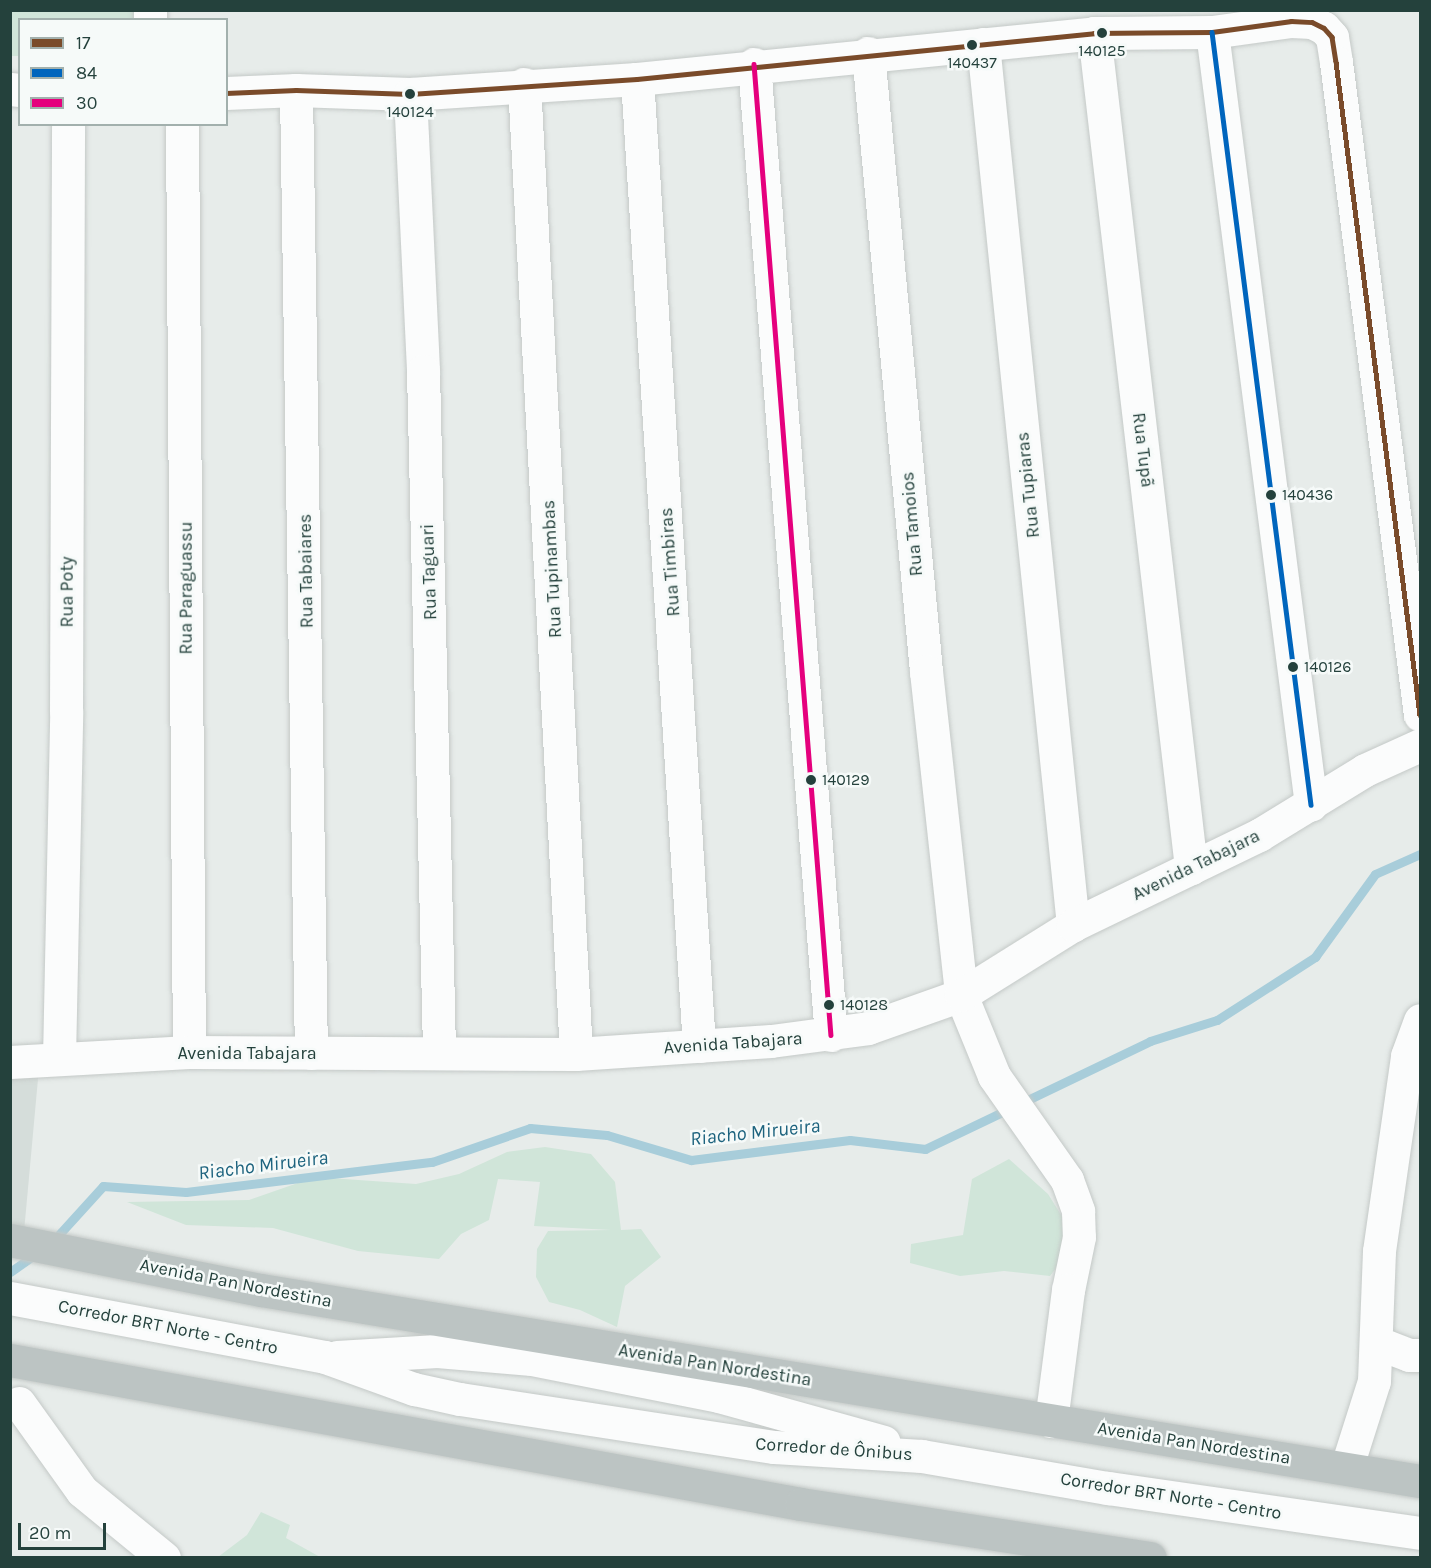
<!DOCTYPE html>
<html>
<head>
<meta charset="utf-8">
<style>
  body { margin:0 }
  #map { position:relative; width:1431px; height:1568px; overflow:hidden; background:#e7ecea; font-family:Karla,sans-serif }
  div>[style] { position:absolute }
  [style*='--x'] { left:calc(var(--x)*1px); top:calc(var(--y)*1px); width:calc(var(--w)*1px); rotate:calc(var(--a)*1deg) }
  .built>* { inset:0; background:#d5ddda }
  .green>* { inset:0; background:#d0e5d9 }
  .stream>* { height:9px; margin:-4.5px; padding:0 4.5px; transform-origin:4.5px; border-radius:4.5px; background:#a8cdda }
  .roads { filter:drop-shadow(0 0 2px #c4c9c7) drop-shadow(0 0 2px #c4c9c7) }
  .minor>* { height:33px; margin:-16.5px; padding:0 16.5px; transform-origin:16.5px; border-radius:16.5px; background:#fbfcfc }
  .highway>* { height:33px; margin:-16.5px; padding:0 16.5px; transform-origin:16.5px; border-radius:16.5px; background:#bcc4c3 }
  .bus-1>* { height:4.5px; margin:-2.25px; padding:0 2.25px; transform-origin:2.25px; border-radius:2.25px; background:#7a4b2a }
  .bus-2>* { height:4.5px; margin:-2.25px; padding:0 2.25px; transform-origin:2.25px; border-radius:2.25px; background:#0065bd }
  .bus-3>* { height:4.5px; margin:-2.25px; padding:0 2.25px; transform-origin:2.25px; border-radius:2.25px; background:#e5007d }
  .dots>* { width:16px; height:16px; translate:-50% -50%; box-sizing:border-box; border:3px solid #f6faf9; border-radius:50% }
  span { translate:-50% -50%; white-space:nowrap; text-align:center; line-height:1.15; -webkit-text-stroke:5px #f6faf9; paint-order:stroke }
  .bus-label { font-size:16px; color:#24413c }
  .left { translate:0 -50%; text-align:left }
  .street-label { font-size:18px; color:#24413c }
  .water-label { font-size:20px; color:#1d637e; font-style:italic }
  .frame { position:absolute; inset:0; border:12px solid #24413c; pointer-events:none }
  .legend { position:absolute; left:18px; top:18px; width:210px; height:108px; box-sizing:border-box; background:#f6faf9; border:2px solid #a2b0ad; margin:0; padding:8px 10px; list-style:none; font-size:18px; color:#24413c }
  .legend li { display:flex; align-items:center; gap:12px; height:30px }
  .legend b { width:30px; border:2px solid #a2b0ad }
  .scale { position:absolute; left:18px; top:1523px; width:88px; height:27px; box-sizing:border-box; border:3px solid #24413c; border-top:0; padding-left:8px; font-size:18px; line-height:21px; white-space:nowrap; color:#24413c; -webkit-text-stroke:4px #f6faf9; paint-order:stroke }
</style>
</head>
<body>
<div id="map">
  <div class="built">
    <i style="clip-path:polygon(40px 1057px,24px 1232px,11px 1235px,11px 1059px)"></i>
  </div>
  <div class="green">
    <i style="clip-path:polygon(11px 11px,136px 11px,134px 19px,20px 20px,19px 56px,11px 56px)"></i>
    <i style="clip-path:polygon(545px 1147px,591px 1154px,615px 1182px,621px 1230px,641px 1229px,661px 1257px,625px 1286px,617px 1327px,580px 1310px,549px 1302px,536px 1277px,537px 1249px,548px 1231px,611px 1230px,534px 1226px,540px 1182px,498px 1179px,489px 1220px,461px 1234px,439px 1259px,358px 1251px,273px 1228px,186px 1225px,127px 1202px,249px 1200px,315px 1177px,416px 1184px,459px 1174px,507px 1152px)"></i>
    <i style="clip-path:polygon(1009px 1159px,1048px 1194px,1063px 1218px,1063px 1259px,1050px 1276px,1004px 1271px,960px 1276px,910px 1263px,911px 1244px,963px 1235px,972px 1179px)"></i>
    <i style="clip-path:polygon(261px 1512px,290px 1525px,286px 1538px,320px 1557px,218px 1557px,247px 1535px)"></i>
  </div>
  <div class="stream">
    <i style="--x:54;--y:1240;--w:73;--a:-47.8"></i>
    <i style="--x:103;--y:1186;--w:83;--a:4.1"></i>
    <i style="--x:186;--y:1192;--w:248;--a:-7"></i>
    <i style="--x:432;--y:1162;--w:104;--a:-19.1"></i>
    <i style="--x:530;--y:1128;--w:77;--a:5.2"></i>
    <i style="--x:607;--y:1135;--w:88;--a:16.6"></i>
    <i style="--x:691;--y:1160;--w:160;--a:-7.2"></i>
    <i style="--x:850;--y:1140;--w:76;--a:6.8"></i>
    <i style="--x:925;--y:1149;--w:250;--a:-25.6"></i>
    <i style="--x:1150;--y:1041;--w:70;--a:-17.4"></i>
    <i style="--x:1217;--y:1020;--w:117;--a:-32.7"></i>
    <i style="--x:1315;--y:957;--w:102;--a:-54.1"></i>
    <i style="--x:1375;--y:874;--w:49;--a:-24"></i>
    <i style="--x:10;--y:1272;--w:32;--a:-35"></i>
  </div>
  <div class="roads">
    <div class="minor">
      <i style="--x:150;--y:20;--w:10;--a:-90"></i>
      <i style="--x:1212;--y:32;--w:779;--a:82.7"></i>
      <i style="--x:1094;--y:33;--w:841;--a:83.37"></i>
      <i style="--x:983;--y:44;--w:886;--a:84.17"></i>
      <i style="--x:868;--y:53;--w:621;--a:84.64"></i>
      <i style="--x:926;--y:671;--w:326;--a:83.8"></i>
      <i style="--x:961;--y:995;--w:87;--a:67.8"></i>
      <i style="--x:994;--y:1076;--w:127;--a:54.9"></i>
      <i style="--x:1067;--y:1180;--w:33;--a:70"></i>
      <i style="--x:1078;--y:1211;--w:26;--a:88"></i>
      <i style="--x:1079;--y:1237;--w:54;--a:101.7"></i>
      <i style="--x:1068;--y:1290;--w:132;--a:97.4"></i>
      <i style="--x:754;--y:64;--w:974;--a:85.47"></i>
      <i style="--x:637;--y:79;--w:969;--a:86.33"></i>
      <i style="--x:524;--y:84;--w:971;--a:86.93"></i>
      <i style="--x:10;--y:89;--w:10;--a:6"></i>
      <i style="--x:296;--y:90;--w:963;--a:89.11"></i>
      <i style="--x:226;--y:93;--w:70;--a:-2.5"></i>
      <i style="--x:296;--y:90;--w:114;--a:2"></i>
      <i style="--x:410;--y:94;--w:227;--a:-3.8"></i>
      <i style="--x:637;--y:79;--w:459;--a:-5.7"></i>
      <i style="--x:1094;--y:33;--w:118;--a:-0.5"></i>
      <i style="--x:1212;--y:32;--w:80;--a:-7.9"></i>
      <i style="--x:1291;--y:21;--w:21;--a:3"></i>
      <i style="--x:1312;--y:22;--w:13;--a:27"></i>
      <i style="--x:1324;--y:28;--w:12;--a:48"></i>
      <i style="--x:1332;--y:37;--w:25;--a:81"></i>
      <i style="--x:1336;--y:62;--w:658;--a:82.67"></i>
      <i style="--x:410;--y:94;--w:277;--a:87.3"></i>
      <i style="--x:423;--y:371;--w:680;--a:88.65"></i>
      <i style="--x:182;--y:124;--w:928;--a:89.57"></i>
      <i style="--x:59;--y:1059;--w:348;--a:-88.8"></i>
      <i style="--x:66;--y:711;--w:587;--a:-89.8"></i>
      <i style="--x:10;--y:1062;--w:179;--a:-3.2"></i>
      <i style="--x:189;--y:1052;--w:387;--a:0.3"></i>
      <i style="--x:576;--y:1054;--w:195;--a:-3.8"></i>
      <i style="--x:771;--y:1041;--w:98;--a:-7.6"></i>
      <i style="--x:868;--y:1028;--w:99;--a:-19.5"></i>
      <i style="--x:961;--y:995;--w:132;--a:-32"></i>
      <i style="--x:1073;--y:925;--w:207;--a:-25.8"></i>
      <i style="--x:1259;--y:835;--w:124;--a:-31.5"></i>
      <i style="--x:1365;--y:770;--w:60;--a:-24.4"></i>
      <i style="--x:10;--y:1298;--w:320;--a:10.6"></i>
      <i style="--x:325;--y:1357;--w:95;--a:19.8"></i>
      <i style="--x:414;--y:1389;--w:47;--a:12.3"></i>
      <i style="--x:460;--y:1399;--w:318;--a:8.7"></i>
      <i style="--x:774;--y:1447;--w:148;--a:3.5"></i>
      <i style="--x:922;--y:1456;--w:189;--a:9.8"></i>
      <i style="--x:1108;--y:1488;--w:315;--a:8.2"></i>
      <i style="--x:1378;--y:1343;--w:33;--a:21"></i>
      <i style="--x:1409;--y:1355;--w:11;--a:0"></i>
      <i style="--x:337;--y:1357;--w:100;--a:-3.4"></i>
      <i style="--x:437;--y:1351;--w:95;--a:4.8"></i>
      <i style="--x:532;--y:1359;--w:191;--a:11.2"></i>
      <i style="--x:719;--y:1396;--w:171;--a:15.6"></i>
      <i style="--x:19;--y:1403;--w:108;--a:54.4"></i>
      <i style="--x:82;--y:1491;--w:106;--a:39.3"></i>
      <i style="--x:1347;--y:1466;--w:89;--a:-72.4"></i>
      <i style="--x:1374;--y:1381;--w:130;--a:-87.8"></i>
      <i style="--x:1379;--y:1251;--w:197;--a:-81.8"></i>
      <i style="--x:1407;--y:1056;--w:38;--a:-70"></i>
    </div>
    <div class="highway">
      <i style="--x:10;--y:1240;--w:256;--a:11.3"></i>
      <i style="--x:261;--y:1290;--w:1175;--a:9.36"></i>
      <i style="--x:10;--y:1360;--w:804;--a:10.32"></i>
      <i style="--x:801;--y:1504;--w:353;--a:8.8"></i>
    </div>
  </div>
  <div class="bus-1">
    <i style="--x:226;--y:93;--w:70;--a:-2.5"></i>
    <i style="--x:296;--y:90;--w:114;--a:2"></i>
    <i style="--x:410;--y:94;--w:227;--a:-3.8"></i>
    <i style="--x:637;--y:79;--w:459;--a:-5.7"></i>
    <i style="--x:1094;--y:33;--w:118;--a:-0.5"></i>
    <i style="--x:1212;--y:32;--w:80;--a:-7.9"></i>
    <i style="--x:1291;--y:21;--w:21;--a:3"></i>
    <i style="--x:1312;--y:22;--w:13;--a:27"></i>
    <i style="--x:1324;--y:28;--w:12;--a:48"></i>
    <i style="--x:1332;--y:37;--w:25;--a:81"></i>
    <i style="--x:1336;--y:62;--w:658;--a:82.67"></i>
  </div>
  <div class="bus-2">
    <i style="--x:1212;--y:32;--w:779;--a:82.7"></i>
  </div>
  <div class="bus-3">
    <i style="--x:754;--y:64;--w:974;--a:85.47"></i>
  </div>
  <div class="dots">
    <i style="left:1102px;top:33px;background:#24413c"></i>
    <i style="left:972px;top:45px;background:#24413c"></i>
    <i style="left:410px;top:94px;background:#24413c"></i>
    <i style="left:1271px;top:495px;background:#24413c"></i>
    <i style="left:1293px;top:667px;background:#24413c"></i>
    <i style="left:811px;top:780px;background:#24413c"></i>
    <i style="left:829px;top:1005px;background:#24413c"></i>
  </div>
  <div class="bus-label">
    <span style="left:1102px;top:51px">140125</span>
    <span style="left:972px;top:63px">140437</span>
    <span style="left:410px;top:112px">140124</span>
    <span class="left" style="left:1282px;top:495px">140436</span>
    <span class="left" style="left:1304px;top:667px">140126</span>
    <span class="left" style="left:822px;top:780px">140129</span>
    <span class="left" style="left:840px;top:1005px">140128</span>
  </div>
  <div class="street-label">
    <span style="left:1143px;top:450px;rotate:83deg">Rua Tupã</span>
    <span style="left:1028px;top:485px;rotate:-96deg">Rua Tupiaras</span>
    <span style="left:912px;top:524px;rotate:-95deg">Rua Tamoios</span>
    <span style="left:670px;top:562px;rotate:-94deg">Rua Timbiras</span>
    <span style="left:552px;top:569px;rotate:-93deg">Rua Tupinambas</span>
    <span style="left:306px;top:571px;rotate:-91deg">Rua Tabaiares</span>
    <span style="left:429px;top:572px;rotate:-92deg">Rua Taguari</span>
    <span style="left:186px;top:588px;rotate:-90deg">Rua Paraguassu</span>
    <span style="left:67px;top:592px;rotate:-90deg">Rua Poty</span>
    <span style="left:1196px;top:865px;rotate:-26deg">Avenida Tabajara</span>
    <span style="left:733px;top:1043px;rotate:-4deg">Avenida Tabajara</span>
    <span style="left:247px;top:1053px">Avenida Tabajara</span>
    <span style="left:236px;top:1283px;rotate:11deg">Avenida Pan Nordestina</span>
    <span style="left:168px;top:1327px;rotate:11deg">Corredor BRT Norte - Centro</span>
    <span style="left:715px;top:1365px;rotate:9deg">Avenida Pan Nordestina</span>
    <span style="left:1194px;top:1443px;rotate:9deg">Avenida Pan Nordestina</span>
    <span style="left:834px;top:1449px;rotate:4deg">Corredor de Ônibus</span>
    <span style="left:1171px;top:1496px;rotate:9deg">Corredor BRT Norte - Centro</span>
  </div>
  <div class="water-label">
    <span style="left:755px;top:1132px;rotate:-6deg">Riacho Mirueira</span>
    <span style="left:263px;top:1165px;rotate:-7deg">Riacho Mirueira</span>
  </div>
  <div class="frame"></div>
  <ul class="legend">
  <li><b style="height:8px;background:#7a4b2a"></b>17</li>
  <li><b style="height:8px;background:#0065bd"></b>84</li>
  <li><b style="height:8px;background:#e5007d"></b>30</li>
  </ul>
  <div class="scale">20 m</div>
</div>
</body>
</html>
